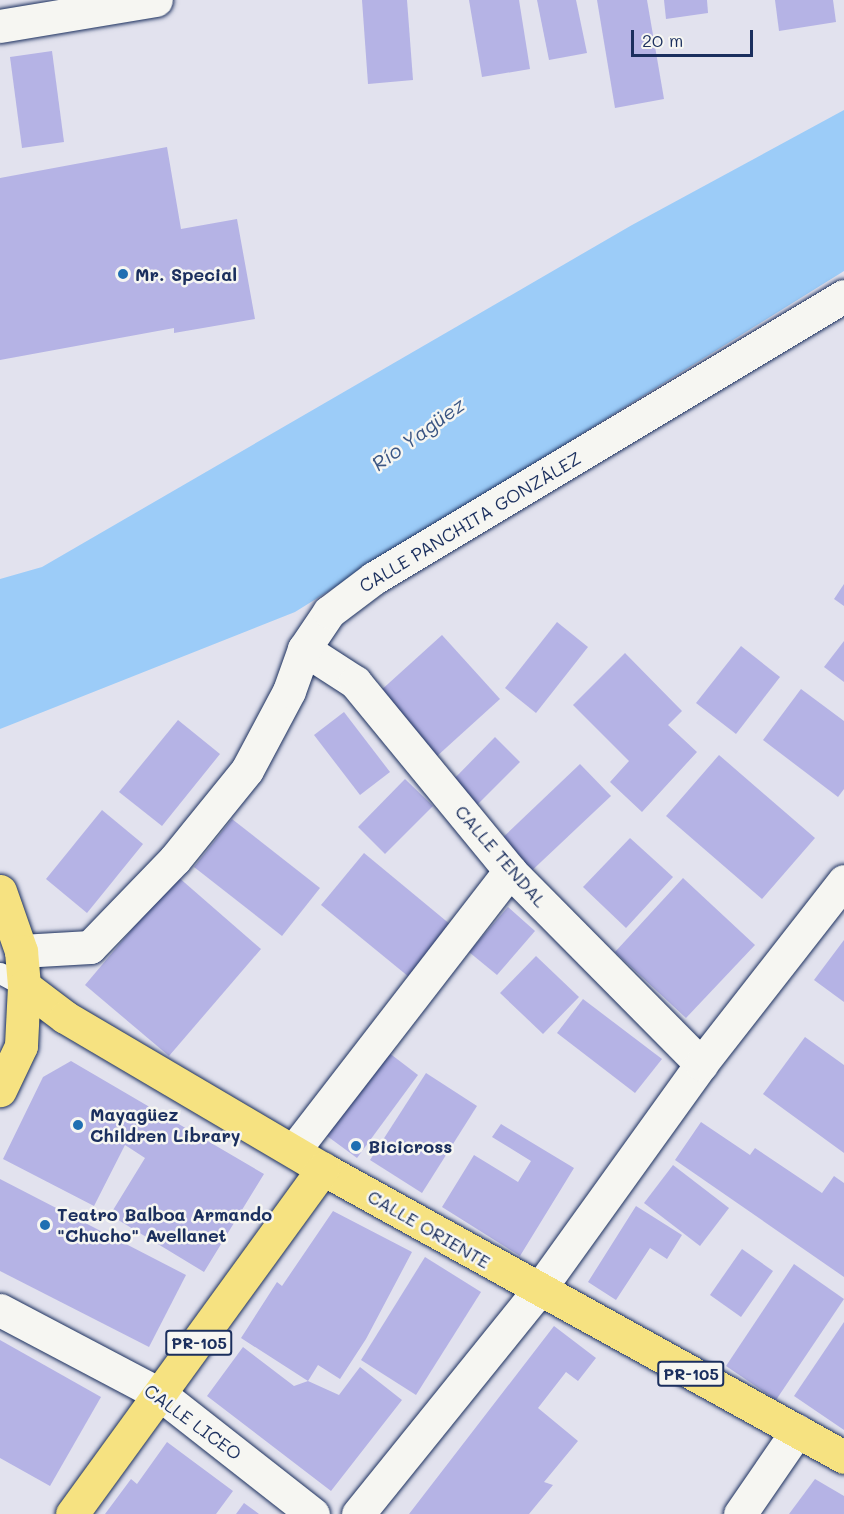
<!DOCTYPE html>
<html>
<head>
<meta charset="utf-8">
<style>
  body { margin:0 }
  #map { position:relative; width:844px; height:1514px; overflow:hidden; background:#e2e2ee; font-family:Mali,sans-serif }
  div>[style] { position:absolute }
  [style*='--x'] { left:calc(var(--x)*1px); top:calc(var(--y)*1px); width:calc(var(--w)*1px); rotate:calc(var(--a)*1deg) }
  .water>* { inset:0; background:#9cccf8 }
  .building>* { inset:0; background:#b5b3e5 }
  .roads { filter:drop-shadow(0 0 2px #1b2f5e) drop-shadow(0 0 2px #1b2f5e) }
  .lane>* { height:21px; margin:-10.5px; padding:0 10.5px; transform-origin:10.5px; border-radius:10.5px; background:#f6f6f2 }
  .street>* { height:33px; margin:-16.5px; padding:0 16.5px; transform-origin:16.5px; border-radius:16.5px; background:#f6f6f2 }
  .secondary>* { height:33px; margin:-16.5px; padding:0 16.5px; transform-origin:16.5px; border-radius:16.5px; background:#f6f6f2 }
  .primary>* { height:33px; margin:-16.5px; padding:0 16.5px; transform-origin:16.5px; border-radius:16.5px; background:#f6e281 }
  .dots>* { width:16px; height:16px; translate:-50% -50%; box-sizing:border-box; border:3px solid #f6f6f2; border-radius:50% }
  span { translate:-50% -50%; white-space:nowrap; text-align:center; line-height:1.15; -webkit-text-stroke:5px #f6f6f2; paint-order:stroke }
  .shield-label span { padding:2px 4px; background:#f6f6f2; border:2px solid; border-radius:4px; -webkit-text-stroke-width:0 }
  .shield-label { font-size:16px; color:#1b2f5e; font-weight:700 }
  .poi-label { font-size:18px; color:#1b2f5e; font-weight:700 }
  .left { translate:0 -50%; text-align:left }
  .street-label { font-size:18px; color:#1b2f5e }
  .water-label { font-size:20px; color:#3b5684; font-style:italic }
  .scale { position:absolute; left:631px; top:30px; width:122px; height:27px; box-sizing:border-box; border:3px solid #1b2f5e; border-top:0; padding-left:8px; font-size:18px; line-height:21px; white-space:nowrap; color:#1b2f5e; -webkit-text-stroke:4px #f6f6f2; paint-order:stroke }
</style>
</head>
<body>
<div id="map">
  <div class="water">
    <i style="clip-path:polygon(844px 110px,844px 271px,295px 612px,0 729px,0 579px,42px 567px,632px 225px)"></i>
  </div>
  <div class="building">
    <i style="clip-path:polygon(362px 0,407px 0,413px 80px,368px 84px)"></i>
    <i style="clip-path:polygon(469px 0,519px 0,530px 69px,482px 77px)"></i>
    <i style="clip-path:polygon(537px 0,576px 0,587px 53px,549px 60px)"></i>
    <i style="clip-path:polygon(597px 0,647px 0,664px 99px,615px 108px)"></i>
    <i style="clip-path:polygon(664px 0,707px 0,708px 13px,666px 19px)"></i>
    <i style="clip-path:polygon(775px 0,833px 0,836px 22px,779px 31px)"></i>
    <i style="clip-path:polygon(52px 51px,64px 142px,22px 148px,10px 57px)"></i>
    <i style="clip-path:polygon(167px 147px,181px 229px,237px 219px,255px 319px,174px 333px,174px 328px,0 360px,0 178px)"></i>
    <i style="clip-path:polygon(844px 584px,844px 606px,834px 599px)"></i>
    <i style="clip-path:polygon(557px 622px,588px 647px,536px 713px,505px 688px)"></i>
    <i style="clip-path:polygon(442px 635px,500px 699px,436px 757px,378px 693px)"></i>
    <i style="clip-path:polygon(844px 641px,844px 682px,824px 667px)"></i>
    <i style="clip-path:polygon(741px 646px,780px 677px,736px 734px,696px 703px)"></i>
    <i style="clip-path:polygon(625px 653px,682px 711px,668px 725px,697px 752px,642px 812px,610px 782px,629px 761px,573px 705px)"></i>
    <i style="clip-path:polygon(801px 689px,844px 721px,844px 789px,838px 797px,763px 740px)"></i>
    <i style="clip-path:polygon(344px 712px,390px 772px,360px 795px,314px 735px)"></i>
    <i style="clip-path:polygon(178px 720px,220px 754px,162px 826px,119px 792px)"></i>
    <i style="clip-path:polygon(495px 737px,520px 762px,475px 807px,451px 782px)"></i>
    <i style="clip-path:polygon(719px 755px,815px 838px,762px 899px,666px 816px)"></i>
    <i style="clip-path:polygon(580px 764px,611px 796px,525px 877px,495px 845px)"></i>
    <i style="clip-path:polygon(405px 779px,433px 806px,385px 854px,358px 827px)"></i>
    <i style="clip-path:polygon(102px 810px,143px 844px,87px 913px,46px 879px)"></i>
    <i style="clip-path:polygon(232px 819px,320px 888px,282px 936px,194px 867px)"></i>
    <i style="clip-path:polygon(630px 838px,673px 877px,626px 928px,583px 887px)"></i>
    <i style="clip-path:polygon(364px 853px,451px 925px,409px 977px,321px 905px)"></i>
    <i style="clip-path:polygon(177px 876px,261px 949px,169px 1056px,85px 985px)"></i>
    <i style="clip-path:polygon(683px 878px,755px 945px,686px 1018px,615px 952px)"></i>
    <i style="clip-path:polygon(508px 907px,535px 931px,497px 975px,469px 952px)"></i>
    <i style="clip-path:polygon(844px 940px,844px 1002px,814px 980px)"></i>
    <i style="clip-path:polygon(536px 956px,579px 997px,543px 1034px,500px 993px)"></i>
    <i style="clip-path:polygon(583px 999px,662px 1059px,635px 1093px,557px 1033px)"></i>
    <i style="clip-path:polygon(805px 1037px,844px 1065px,844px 1153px,763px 1094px)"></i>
    <i style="clip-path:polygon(384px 1049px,418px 1075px,357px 1158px,323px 1133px)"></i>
    <i style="clip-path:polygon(71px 1061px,264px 1174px,204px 1272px,110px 1215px,145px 1158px,125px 1145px,94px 1206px,3px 1159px,43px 1077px)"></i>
    <i style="clip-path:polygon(426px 1073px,477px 1106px,422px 1193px,370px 1160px)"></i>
    <i style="clip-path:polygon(701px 1122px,750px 1155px,755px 1148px,822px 1193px,834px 1176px,844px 1183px,844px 1277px,675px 1160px)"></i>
    <i style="clip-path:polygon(501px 1124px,574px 1168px,520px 1256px,442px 1207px,474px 1155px,518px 1182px,531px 1161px,492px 1137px)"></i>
    <i style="clip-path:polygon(673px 1165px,729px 1208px,700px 1246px,644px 1203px)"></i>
    <i style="clip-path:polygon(0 1179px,186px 1275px,149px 1347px,0 1271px)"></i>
    <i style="clip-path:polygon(636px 1206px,682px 1235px,667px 1259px,650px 1248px,616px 1300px,588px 1282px)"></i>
    <i style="clip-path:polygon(333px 1211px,412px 1252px,366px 1339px,340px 1379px,318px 1365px,308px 1381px,241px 1338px,277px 1282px,282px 1286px)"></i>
    <i style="clip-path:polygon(742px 1249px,773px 1271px,741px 1317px,710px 1295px)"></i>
    <i style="clip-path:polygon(425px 1257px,481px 1292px,416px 1395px,361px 1360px)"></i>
    <i style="clip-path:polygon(794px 1264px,844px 1299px,776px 1400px,726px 1366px)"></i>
    <i style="clip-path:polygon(844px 1322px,844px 1430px,794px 1396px)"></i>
    <i style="clip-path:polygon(554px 1326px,596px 1358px,578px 1381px,566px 1372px,538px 1408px,578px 1441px,544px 1482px,553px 1485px,529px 1514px,409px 1514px)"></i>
    <i style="clip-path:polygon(0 1340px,101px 1397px,50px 1486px,0 1458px)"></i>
    <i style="clip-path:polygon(243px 1347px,294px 1386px,308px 1381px,339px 1395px,360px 1367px,402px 1400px,331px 1491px,207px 1396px)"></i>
    <i style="clip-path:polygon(167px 1442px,233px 1491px,216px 1514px,105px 1514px,131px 1479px,137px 1484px)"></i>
    <i style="clip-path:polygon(815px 1479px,844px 1496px,844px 1514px,789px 1514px)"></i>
    <i style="clip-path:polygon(244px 1503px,259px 1514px,236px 1514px)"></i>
  </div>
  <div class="roads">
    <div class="lane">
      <i style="--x:0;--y:973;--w:27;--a:28"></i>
    </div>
    <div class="street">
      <i style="--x:0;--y:26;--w:158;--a:-9.5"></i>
      <i style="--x:304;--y:649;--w:61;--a:32.9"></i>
      <i style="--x:355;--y:682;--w:244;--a:50.6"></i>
      <i style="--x:510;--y:871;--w:272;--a:45.3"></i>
      <i style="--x:21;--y:951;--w:69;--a:-3.3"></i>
      <i style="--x:90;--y:947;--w:122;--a:-46"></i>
      <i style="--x:175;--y:859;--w:114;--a:-51"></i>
      <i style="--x:247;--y:770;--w:89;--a:-62"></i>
      <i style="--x:289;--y:691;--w:45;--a:-70.3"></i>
      <i style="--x:304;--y:649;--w:45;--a:-56"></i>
      <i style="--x:329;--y:612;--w:56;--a:-37.1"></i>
      <i style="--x:374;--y:578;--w:548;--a:-30.96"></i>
      <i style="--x:294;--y:1150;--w:353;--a:-52.3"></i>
      <i style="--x:358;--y:1514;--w:287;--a:-51.1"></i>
      <i style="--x:538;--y:1291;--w:279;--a:-54.3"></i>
      <i style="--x:701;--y:1064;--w:232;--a:-52"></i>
      <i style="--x:740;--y:1514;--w:101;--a:-55.5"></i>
    </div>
    <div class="secondary">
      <i style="--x:0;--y:1310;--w:182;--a:27.8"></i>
      <i style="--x:161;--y:1395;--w:193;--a:38.1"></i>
    </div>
    <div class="primary">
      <i style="--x:0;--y:891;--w:64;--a:70.7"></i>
      <i style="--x:21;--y:951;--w:35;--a:85"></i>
      <i style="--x:24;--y:986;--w:60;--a:92.9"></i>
      <i style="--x:21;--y:1046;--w:49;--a:115.5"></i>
      <i style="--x:24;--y:986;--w:51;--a:37.1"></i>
      <i style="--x:65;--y:1017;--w:299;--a:30.5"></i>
      <i style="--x:323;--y:1169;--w:595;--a:28.93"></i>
      <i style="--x:72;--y:1514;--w:427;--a:-54"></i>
    </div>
  </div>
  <div class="dots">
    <i style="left:123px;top:274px;background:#1f6fb2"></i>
    <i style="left:78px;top:1125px;background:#1f6fb2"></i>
    <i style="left:356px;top:1146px;background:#1f6fb2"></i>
    <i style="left:45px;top:1225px;background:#1f6fb2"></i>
  </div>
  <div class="shield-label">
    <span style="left:199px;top:1343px">PR-105</span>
    <span style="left:691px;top:1374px">PR-105</span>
  </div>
  <div class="poi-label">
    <span class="left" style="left:135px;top:274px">Mr. Special</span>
    <span class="left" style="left:90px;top:1125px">Mayagüez<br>Children Library</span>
    <span class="left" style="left:368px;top:1146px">Bicicross</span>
    <span class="left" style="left:57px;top:1225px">Teatro Balboa Armando<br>"Chucho" Avellanet</span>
  </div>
  <div class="street-label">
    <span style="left:470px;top:522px;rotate:-31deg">CALLE PANCHITA GONZÁLEZ</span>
    <span style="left:501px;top:856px;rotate:49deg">CALLE TENDAL</span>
    <span style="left:429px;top:1229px;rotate:30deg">CALLE ORIENTE</span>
    <span style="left:193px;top:1422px;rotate:36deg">CALLE LICEO</span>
  </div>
  <div class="water-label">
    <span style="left:418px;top:434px;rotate:-36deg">Río Yagüez</span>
  </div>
  <div class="scale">20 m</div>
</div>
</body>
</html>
